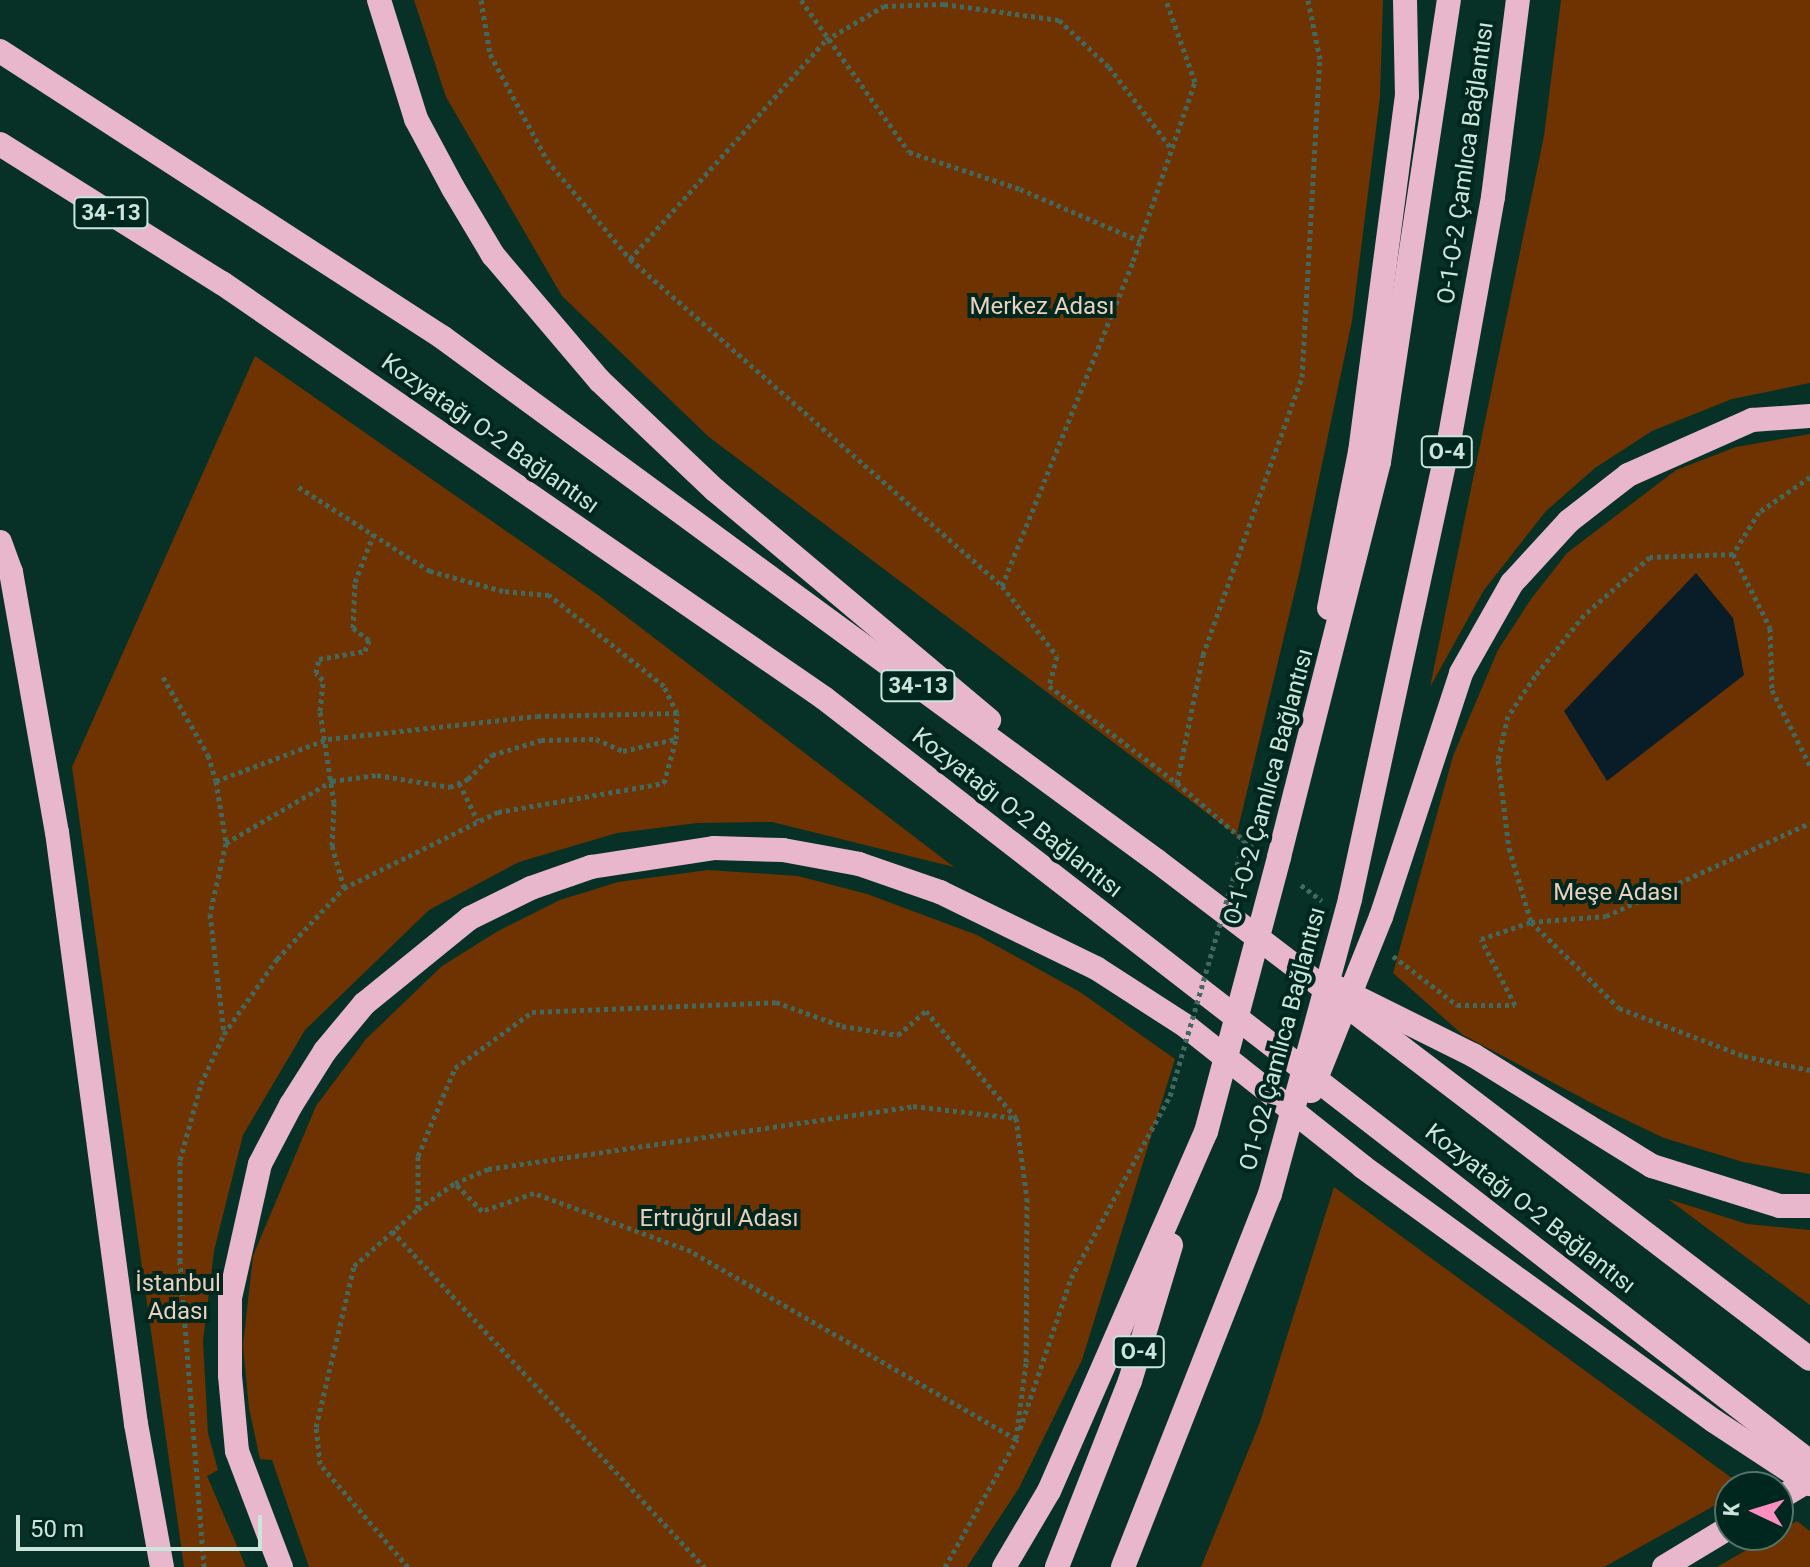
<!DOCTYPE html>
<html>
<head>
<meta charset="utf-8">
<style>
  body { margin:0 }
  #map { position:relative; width:1810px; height:1567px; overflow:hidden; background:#073126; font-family:Roboto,sans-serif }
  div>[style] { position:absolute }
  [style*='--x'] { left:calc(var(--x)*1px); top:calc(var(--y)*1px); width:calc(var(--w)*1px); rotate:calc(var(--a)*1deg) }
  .green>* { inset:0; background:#6f3201 }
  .water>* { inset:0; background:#081d28 }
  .path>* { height:5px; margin-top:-2.5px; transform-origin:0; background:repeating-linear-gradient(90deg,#43685e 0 4px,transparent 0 8px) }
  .highway>* { height:24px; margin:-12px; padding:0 12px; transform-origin:12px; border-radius:12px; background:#e8b7cc }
  .path-bridge>* { height:5px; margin-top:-2.5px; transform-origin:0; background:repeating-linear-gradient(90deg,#43685e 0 4px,transparent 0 8px) }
  .highway-bridge>* { height:24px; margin:-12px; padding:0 12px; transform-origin:12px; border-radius:12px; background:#e8b7cc }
  span { translate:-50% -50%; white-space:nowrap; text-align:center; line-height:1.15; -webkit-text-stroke:8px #00271d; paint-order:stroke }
  .shield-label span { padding:2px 6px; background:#00271d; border:2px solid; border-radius:6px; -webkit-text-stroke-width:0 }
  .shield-label { font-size:22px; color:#cbe5db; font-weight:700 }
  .street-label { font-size:24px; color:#cbe5db }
  .park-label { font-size:24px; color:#eccfbf }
  .north { position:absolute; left:1714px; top:1471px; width:80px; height:80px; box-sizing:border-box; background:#00271d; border:2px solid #517369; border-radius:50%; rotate:274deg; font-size:22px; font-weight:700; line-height:32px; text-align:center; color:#cbe5db }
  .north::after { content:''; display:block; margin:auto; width:28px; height:36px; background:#fc8fc2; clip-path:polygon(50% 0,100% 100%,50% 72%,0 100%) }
  .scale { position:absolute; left:16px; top:1515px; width:246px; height:36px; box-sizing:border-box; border:4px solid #cbe5db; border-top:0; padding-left:10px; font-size:24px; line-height:28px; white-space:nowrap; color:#cbe5db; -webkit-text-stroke:6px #00271d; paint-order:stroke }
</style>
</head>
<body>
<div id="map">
  <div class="green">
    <i style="clip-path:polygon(414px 0,1383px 0,1380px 97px,1352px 321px,1299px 574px,1237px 833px,1244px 841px,709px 437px,562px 296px,446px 97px)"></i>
    <i style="clip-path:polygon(1561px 0,1810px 0,1810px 383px,1732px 399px,1652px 431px,1595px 468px,1546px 511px,1484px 590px,1430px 687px,1544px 136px)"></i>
    <i style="clip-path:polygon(255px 356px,598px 595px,954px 867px,772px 822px,697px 823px,617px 833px,519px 862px,429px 910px,305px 1030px,243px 1135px,214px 1251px,203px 1341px,208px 1433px,218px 1470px,207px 1476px,246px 1567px,184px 1567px,72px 767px)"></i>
    <i style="clip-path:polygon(1810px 434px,1810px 1174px,1743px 1162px,1664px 1138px,1601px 1108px,1463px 1035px,1393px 973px,1453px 756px,1498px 650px,1531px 599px,1567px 553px,1676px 470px,1736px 447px)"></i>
    <i style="clip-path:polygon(708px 870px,798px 876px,867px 894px,977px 935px,1080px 992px,1175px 1059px,1082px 1360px,1019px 1488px,967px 1567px,309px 1567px,272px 1460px,260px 1459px,249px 1408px,243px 1345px,253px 1256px,316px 1106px,366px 1039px,442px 966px,498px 931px,560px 900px,618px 882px)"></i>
    <i style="clip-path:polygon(1334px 1187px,1744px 1487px,1730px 1487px,1730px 1497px,1604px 1567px,1201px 1567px,1260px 1422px)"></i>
    <i style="clip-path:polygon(1668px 1199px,1747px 1224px,1810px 1230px,1810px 1305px)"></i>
    <i style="clip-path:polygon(1797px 1521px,1810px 1531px,1810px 1567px,1717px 1567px)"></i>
  </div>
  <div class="water">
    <i style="clip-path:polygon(1696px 573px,1733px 618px,1744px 675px,1607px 781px,1564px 711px)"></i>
  </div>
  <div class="path">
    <i style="--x:481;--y:0;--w:55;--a:80.5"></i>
    <i style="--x:490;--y:54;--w:120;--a:61.7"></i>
    <i style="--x:547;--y:160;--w:129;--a:50"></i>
    <i style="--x:630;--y:259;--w:495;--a:41.3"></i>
    <i style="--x:1002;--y:586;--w:350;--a:-68"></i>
    <i style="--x:1133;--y:261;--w:189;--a:-70.9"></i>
    <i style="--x:1195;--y:82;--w:87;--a:-109.5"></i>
    <i style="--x:801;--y:0;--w:186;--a:54.6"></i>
    <i style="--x:909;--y:152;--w:117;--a:18.4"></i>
    <i style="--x:1020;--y:189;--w:131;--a:23.4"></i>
    <i style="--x:630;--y:259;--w:294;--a:-48.2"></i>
    <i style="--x:826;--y:40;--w:67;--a:-30.4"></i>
    <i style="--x:884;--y:6;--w:60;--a:-1.9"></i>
    <i style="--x:944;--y:4;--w:116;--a:7.9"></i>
    <i style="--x:1059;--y:20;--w:69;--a:43.2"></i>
    <i style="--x:1109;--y:67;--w:103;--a:52.5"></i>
    <i style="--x:1810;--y:477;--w:62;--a:145.5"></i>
    <i style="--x:1759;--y:512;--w:49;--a:121.8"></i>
    <i style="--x:1733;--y:554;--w:83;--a:63.4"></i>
    <i style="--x:1770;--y:628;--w:62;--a:88.2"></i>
    <i style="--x:1772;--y:690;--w:85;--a:63.4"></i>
    <i style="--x:1733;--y:554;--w:83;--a:177.9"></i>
    <i style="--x:1650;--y:557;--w:88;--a:138.7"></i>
    <i style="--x:1584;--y:615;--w:78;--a:128.8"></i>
    <i style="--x:1535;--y:676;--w:48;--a:124"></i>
    <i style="--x:1508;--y:716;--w:45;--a:102.8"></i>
    <i style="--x:1498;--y:760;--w:89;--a:82.9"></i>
    <i style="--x:1509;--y:848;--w:77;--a:73.4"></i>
    <i style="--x:1531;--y:922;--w:123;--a:44.3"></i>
    <i style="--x:1619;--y:1008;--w:134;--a:21"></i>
    <i style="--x:1744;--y:1056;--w:67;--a:12"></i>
    <i style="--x:1002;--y:586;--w:89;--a:51.8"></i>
    <i style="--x:1057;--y:656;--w:31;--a:105"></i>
    <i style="--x:1049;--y:686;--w:161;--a:37.2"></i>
    <i style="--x:1177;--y:783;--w:131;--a:-78.5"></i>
    <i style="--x:1203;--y:655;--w:295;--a:-70.4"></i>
    <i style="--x:1302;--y:377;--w:319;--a:-86.8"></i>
    <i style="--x:1320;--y:59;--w:60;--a:-101.5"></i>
    <i style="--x:163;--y:677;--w:90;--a:60"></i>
    <i style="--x:208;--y:755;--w:27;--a:73"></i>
    <i style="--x:216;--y:781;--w:63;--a:80.8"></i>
    <i style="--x:226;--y:843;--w:73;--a:102.7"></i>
    <i style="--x:210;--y:914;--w:121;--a:83.3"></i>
    <i style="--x:216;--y:781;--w:120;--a:-20.6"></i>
    <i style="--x:328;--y:739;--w:210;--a:-6.3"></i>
    <i style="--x:537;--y:716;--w:140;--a:-1.2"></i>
    <i style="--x:459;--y:783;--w:42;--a:63.4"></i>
    <i style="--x:1177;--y:783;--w:99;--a:40.5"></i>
    <i style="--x:226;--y:843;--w:123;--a:-30.3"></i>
    <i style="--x:332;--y:781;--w:45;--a:-7.6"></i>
    <i style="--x:377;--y:775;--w:74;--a:9.3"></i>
    <i style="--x:450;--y:787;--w:20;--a:-24"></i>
    <i style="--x:468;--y:779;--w:34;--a:-45"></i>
    <i style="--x:492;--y:755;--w:51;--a:-17"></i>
    <i style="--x:541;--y:740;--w:55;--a:-1"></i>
    <i style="--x:596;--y:739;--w:30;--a:24"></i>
    <i style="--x:623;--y:751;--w:53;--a:-13"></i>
    <i style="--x:1301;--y:885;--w:26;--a:37"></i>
    <i style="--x:344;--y:888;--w:44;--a:-105.9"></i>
    <i style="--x:332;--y:846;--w:43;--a:-87.3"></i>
    <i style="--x:334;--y:803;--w:93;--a:-98.7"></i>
    <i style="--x:320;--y:711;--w:31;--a:-84"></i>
    <i style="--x:323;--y:680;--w:10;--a:-135"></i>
    <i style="--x:316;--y:673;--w:14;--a:-78"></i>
    <i style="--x:319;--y:659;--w:47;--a:-9.9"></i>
    <i style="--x:365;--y:651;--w:12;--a:-70"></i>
    <i style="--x:369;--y:640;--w:20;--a:-143"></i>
    <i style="--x:353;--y:628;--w:46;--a:-87.5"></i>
    <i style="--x:355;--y:582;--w:53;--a:-68.8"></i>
    <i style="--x:1393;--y:956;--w:81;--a:37.4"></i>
    <i style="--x:1457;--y:1005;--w:58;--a:0"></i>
    <i style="--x:1515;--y:1005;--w:74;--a:-117.3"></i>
    <i style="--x:1481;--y:939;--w:53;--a:-18.8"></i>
    <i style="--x:1531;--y:922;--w:75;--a:-4.6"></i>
    <i style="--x:1606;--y:916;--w:224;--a:-24.5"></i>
    <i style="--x:418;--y:1208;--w:52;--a:-90"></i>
    <i style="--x:418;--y:1156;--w:95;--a:-67.2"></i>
    <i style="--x:455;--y:1068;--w:95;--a:-36"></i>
    <i style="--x:532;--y:1012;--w:244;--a:-2.3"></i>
    <i style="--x:776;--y:1002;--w:70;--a:20"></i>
    <i style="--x:842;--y:1026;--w:57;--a:9.1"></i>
    <i style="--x:898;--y:1035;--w:37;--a:-41"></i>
    <i style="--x:926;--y:1011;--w:140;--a:49.9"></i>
    <i style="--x:392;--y:1231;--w:459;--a:47.1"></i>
    <i style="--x:1020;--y:1429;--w:159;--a:-71.3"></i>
    <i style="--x:1071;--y:1278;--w:207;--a:-61.5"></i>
    <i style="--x:204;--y:1567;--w:307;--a:-94.5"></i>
    <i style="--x:180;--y:1261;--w:101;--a:-90"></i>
    <i style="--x:180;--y:1160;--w:79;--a:-74.6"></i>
    <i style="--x:201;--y:1084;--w:55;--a:-65.3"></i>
    <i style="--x:224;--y:1034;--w:92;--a:-54.8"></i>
    <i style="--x:277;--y:959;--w:98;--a:-46.7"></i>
    <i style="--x:344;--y:888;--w:172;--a:-26.3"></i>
    <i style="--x:498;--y:812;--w:169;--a:-9.9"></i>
    <i style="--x:664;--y:783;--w:46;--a:-74.7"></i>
    <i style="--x:676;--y:739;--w:26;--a:-88"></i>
    <i style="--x:677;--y:713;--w:30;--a:-116"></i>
    <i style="--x:664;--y:686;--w:147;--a:-141.6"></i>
    <i style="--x:549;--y:595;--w:46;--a:-175"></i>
    <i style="--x:503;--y:591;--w:76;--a:-164.7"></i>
    <i style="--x:430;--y:571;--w:158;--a:-147.4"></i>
    <i style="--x:408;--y:1567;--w:135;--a:-130.5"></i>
    <i style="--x:320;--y:1464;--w:37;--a:-96"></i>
    <i style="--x:316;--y:1427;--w:165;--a:-76.7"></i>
    <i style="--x:354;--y:1266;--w:86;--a:-41.7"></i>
    <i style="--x:418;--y:1209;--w:45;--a:-35.1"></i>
    <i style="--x:455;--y:1183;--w:36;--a:-23"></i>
    <i style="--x:488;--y:1169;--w:430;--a:-8.4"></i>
    <i style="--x:913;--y:1106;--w:104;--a:6.6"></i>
    <i style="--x:1016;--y:1118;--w:81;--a:82.2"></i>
    <i style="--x:1027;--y:1198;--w:165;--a:90.3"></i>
    <i style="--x:1026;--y:1363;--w:77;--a:97.5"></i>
    <i style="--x:1016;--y:1439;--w:375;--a:-150"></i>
    <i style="--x:691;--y:1251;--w:167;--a:-159.7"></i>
    <i style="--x:534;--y:1193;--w:55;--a:160.9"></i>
    <i style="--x:482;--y:1211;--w:39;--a:-134"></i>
    <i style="--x:945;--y:1567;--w:147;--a:-60.6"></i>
  </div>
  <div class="highway">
    <i style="--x:379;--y:0;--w:125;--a:72.7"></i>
    <i style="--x:416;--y:119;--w:78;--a:61.8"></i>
    <i style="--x:453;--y:188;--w:78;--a:59.2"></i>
    <i style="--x:493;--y:255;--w:165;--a:49.7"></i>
    <i style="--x:600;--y:381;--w:158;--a:43.5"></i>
    <i style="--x:715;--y:490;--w:358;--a:40"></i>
    <i style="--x:0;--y:51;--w:526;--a:32.91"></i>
    <i style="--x:442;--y:337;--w:886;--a:36.24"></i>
    <i style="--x:1157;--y:861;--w:821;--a:37.33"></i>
    <i style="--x:0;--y:144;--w:262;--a:32.1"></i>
    <i style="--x:222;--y:283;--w:731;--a:34.58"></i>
    <i style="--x:824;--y:698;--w:1247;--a:37.77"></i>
    <i style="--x:0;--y:542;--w:32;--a:70"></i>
    <i style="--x:11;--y:572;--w:264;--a:80"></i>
    <i style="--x:57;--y:832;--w:597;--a:82.4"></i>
    <i style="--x:136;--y:1424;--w:145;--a:79.7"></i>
    <i style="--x:1329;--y:608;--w:159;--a:-78.8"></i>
    <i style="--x:1360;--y:452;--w:359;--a:-82.5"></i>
    <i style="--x:1407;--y:96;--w:96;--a:-91.2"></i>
    <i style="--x:1279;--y:857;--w:407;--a:-75.8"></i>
    <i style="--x:1379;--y:462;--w:467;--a:-81.4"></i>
    <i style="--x:1350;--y:899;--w:474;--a:-77.8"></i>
    <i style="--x:1450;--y:436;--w:243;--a:-79.8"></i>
    <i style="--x:1493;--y:197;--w:199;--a:-82.8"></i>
    <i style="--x:1381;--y:917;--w:257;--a:-71.8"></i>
    <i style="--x:1461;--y:673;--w:103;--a:-60.5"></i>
    <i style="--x:1512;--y:583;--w:84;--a:-47.4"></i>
    <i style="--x:1569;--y:521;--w:75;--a:-37.9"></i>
    <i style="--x:1628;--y:475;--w:136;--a:-23.9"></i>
    <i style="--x:1752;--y:420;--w:58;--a:-3.9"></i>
    <i style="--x:1338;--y:988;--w:151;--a:26.4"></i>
    <i style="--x:1473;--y:1055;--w:211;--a:31.8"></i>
    <i style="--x:1652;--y:1166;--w:134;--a:17.4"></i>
    <i style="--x:1780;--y:1206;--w:30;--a:0"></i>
    <i style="--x:281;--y:1567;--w:124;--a:-110.8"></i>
    <i style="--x:237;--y:1451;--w:76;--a:-95.3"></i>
    <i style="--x:230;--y:1375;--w:77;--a:-90"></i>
    <i style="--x:230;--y:1298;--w:137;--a:-77.4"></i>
    <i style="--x:260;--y:1164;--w:67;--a:-62.3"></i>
    <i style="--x:291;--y:1105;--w:64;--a:-57.8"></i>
    <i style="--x:325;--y:1051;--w:61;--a:-50.3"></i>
    <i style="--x:364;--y:1004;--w:136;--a:-39.1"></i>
    <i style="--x:470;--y:918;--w:68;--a:-26.2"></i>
    <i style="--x:531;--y:888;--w:64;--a:-19.3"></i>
    <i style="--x:591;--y:867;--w:124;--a:-8.8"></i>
    <i style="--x:714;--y:848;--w:69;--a:1.7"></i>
    <i style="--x:783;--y:850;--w:77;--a:10.4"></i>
    <i style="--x:859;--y:864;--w:86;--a:19.1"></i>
    <i style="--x:940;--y:892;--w:174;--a:26"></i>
    <i style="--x:1096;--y:968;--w:107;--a:32.8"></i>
    <i style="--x:1186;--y:1026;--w:226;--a:38.5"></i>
    <i style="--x:1363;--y:1167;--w:433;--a:35.9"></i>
    <i style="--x:1714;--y:1421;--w:115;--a:33.3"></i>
    <i style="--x:1004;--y:1567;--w:88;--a:-59.4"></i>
    <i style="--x:1049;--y:1491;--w:392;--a:-66.4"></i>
    <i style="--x:1057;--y:1567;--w:200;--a:-68.6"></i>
    <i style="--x:1130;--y:1381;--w:142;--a:-73.2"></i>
    <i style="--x:1123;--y:1567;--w:401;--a:-68.5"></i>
    <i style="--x:1664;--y:1567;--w:77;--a:-31.2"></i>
  </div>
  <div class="path-bridge">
    <i style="--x:1170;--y:1096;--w:266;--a:-73.8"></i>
  </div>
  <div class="highway-bridge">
    <i style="--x:1311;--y:1091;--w:188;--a:-68.1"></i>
    <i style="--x:1206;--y:1132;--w:285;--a:-75.1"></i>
    <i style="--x:1270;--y:1194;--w:306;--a:-74.8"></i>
    <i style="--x:1778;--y:1499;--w:37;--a:-31"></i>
  </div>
  <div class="shield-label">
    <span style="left:111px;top:213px">34-13</span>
    <span style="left:1447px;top:452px">O-4</span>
    <span style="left:918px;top:686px">34-13</span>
    <span style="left:1139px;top:1352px">O-4</span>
  </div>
  <div class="street-label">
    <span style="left:1466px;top:163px;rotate:-82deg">O-1-O-2 Çamlıca Bağlantısı</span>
    <span style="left:490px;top:434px;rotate:35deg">Kozyatağı O-2 Bağlantısı</span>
    <span style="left:1269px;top:787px;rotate:-75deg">O-1-O-2 Çamlıca Bağlantısı</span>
    <span style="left:1017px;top:813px;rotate:38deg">Kozyatağı O-2 Bağlantısı</span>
    <span style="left:1283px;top:1039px;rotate:-75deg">O1-O2 Çamlıca Bağlantısı</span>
    <span style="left:1530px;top:1209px;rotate:38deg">Kozyatağı O-2 Bağlantısı</span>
  </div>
  <div class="park-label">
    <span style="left:1042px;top:307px">Merkez Adası</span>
    <span style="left:1616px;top:893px">Meşe Adası</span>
    <span style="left:719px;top:1219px">Ertruğrul Adası</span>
    <span style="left:178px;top:1298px">İstanbul<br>Adası</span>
  </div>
  <div class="north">K</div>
  <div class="scale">50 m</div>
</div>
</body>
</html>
